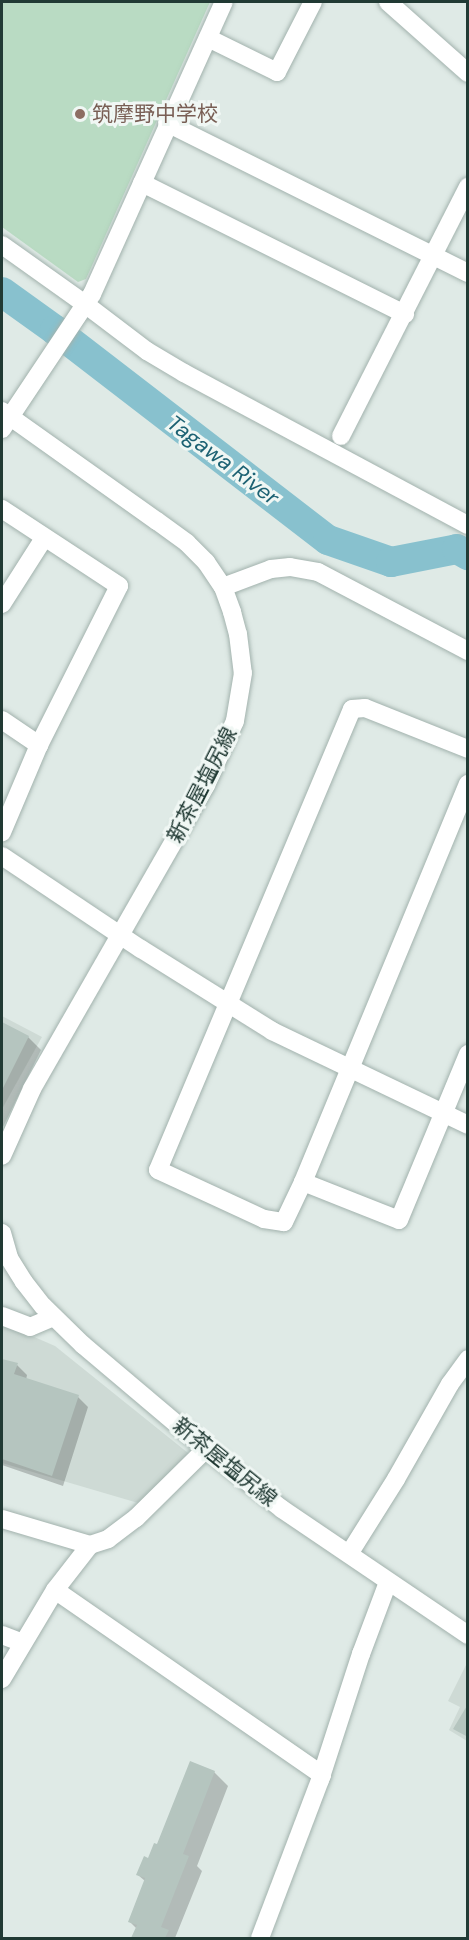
<!DOCTYPE html>
<html>
<head>
<meta charset="utf-8">
<style>
  body { margin:0 }
  #map { position:relative; width:469px; height:1940px; overflow:hidden; background:#dfeae6; font-family:"DM Sans","Noto Sans JP",sans-serif }
  div>[style] { position:absolute }
  [style*='--x'] { left:calc(var(--x)*1px); top:calc(var(--y)*1px); width:calc(var(--w)*1px); rotate:calc(var(--a)*1deg) }
  .built>* { inset:0; background:#cedad5 }
  .green>* { inset:0; background:#b9dbc3 }
  .shadow>* { inset:0; background:#0003 }
  .river>* { height:30px; margin:-15px; padding:0 15px; transform-origin:15px; border-radius:15px; background:#88c1ce }
  .building>* { inset:0; background:#b5c5bf }
  .roads { filter:drop-shadow(0 0 2px #a2b2ad) drop-shadow(0 0 2px #a2b2ad) }
  .minor>* { height:18px; margin:-9px; padding:0 9px; transform-origin:9px; border-radius:9px; background:#fff }
  .tertiary>* { height:18px; margin:-9px; padding:0 9px; transform-origin:9px; border-radius:9px; background:#fff }
  .secondary>* { height:18px; margin:-9px; padding:0 9px; transform-origin:9px; border-radius:9px; background:#fff }
  .dots>* { width:16px; height:16px; translate:-50% -50%; box-sizing:border-box; border:3px solid #f0f7f4; border-radius:50% }
  span { translate:-50% -50%; white-space:nowrap; text-align:center; line-height:1.15; -webkit-text-stroke:6px #f0f7f4; paint-order:stroke }
  .education-label { font-size:21px; color:#785e54 }
  .left { translate:0 -50%; text-align:left }
  .street-label { font-size:21px; color:#213a34 }
  .water-label { font-size:22px; color:#1d6273; font-style:italic }
  .frame { position:absolute; inset:0; border:3px solid #213a34; pointer-events:none }
</style>
</head>
<body>
<div id="map">
  <div class="built">
    <i style="clip-path:polygon(2px 1016px,42px 1037px,2px 1109px)"></i>
    <i style="clip-path:polygon(2px 1323px,55px 1346px,193px 1457px,145px 1505px,2px 1463px)"></i>
    <i style="clip-path:polygon(467px 1663px,467px 1741px,449px 1730px,460px 1707px,448px 1701px)"></i>
  </div>
  <div class="green">
    <i style="clip-path:polygon(2px 2px,210px 2px,86px 279px,78px 282px,2px 227px)"></i>
  </div>
  <div class="shadow">
    <i style="clip-path:polygon(2px 1023px,28px 1037px,41px 1050px,2px 1129px)"></i>
    <i style="clip-path:polygon(3px 1360px,17px 1365px,27px 1375px,26px 1380px,78px 1397px,88px 1407px,63px 1486px,2px 1465px)"></i>
    <i style="clip-path:polygon(214px 1772px,228px 1786px,197px 1866px,202px 1871px,175px 1938px,133px 1938px,137px 1929px,129px 1921px,145px 1881px,138px 1875px)"></i>
  </div>
  <div class="river">
    <i style="--x:2;--y:292;--w:65;--a:35.6"></i>
    <i style="--x:55;--y:330;--w:344;--a:37.6"></i>
    <i style="--x:328;--y:540;--w:67;--a:19.2"></i>
    <i style="--x:391;--y:562;--w:67;--a:-11.1"></i>
    <i style="--x:457;--y:549;--w:13;--a:29"></i>
  </div>
  <div class="building">
    <i style="clip-path:polygon(2px 1022px,29px 1036px,2px 1090px)"></i>
    <i style="clip-path:polygon(2px 1359px,18px 1363px,14px 1374px,79px 1395px,52px 1476px,2px 1459px)"></i>
    <i style="clip-path:polygon(468px 1704px,468px 1737px,453px 1729px)"></i>
    <i style="clip-path:polygon(190px 1761px,215px 1771px,183px 1854px,189px 1856px,161px 1927px,169px 1930px,165px 1938px,131px 1938px,137px 1925px,128px 1922px,145px 1878px,136px 1875px,144px 1856px,148px 1858px,154px 1843px,157px 1844px)"></i>
  </div>
  <div class="roads">
    <div class="minor">
      <i style="--x:388;--y:2;--w:107;--a:41.6"></i>
      <i style="--x:208;--y:38;--w:77;--a:26.2"></i>
      <i style="--x:277;--y:72;--w:79;--a:-62.8"></i>
      <i style="--x:167;--y:123;--w:336;--a:26.5"></i>
      <i style="--x:142;--y:183;--w:294;--a:26.5"></i>
      <i style="--x:85;--y:304;--w:78;--a:37.2"></i>
      <i style="--x:147;--y:351;--w:43;--a:30.7"></i>
      <i style="--x:184;--y:373;--w:322;--a:28.2"></i>
      <i style="--x:2;--y:429;--w:162;--a:-56.3"></i>
      <i style="--x:92;--y:294;--w:320;--a:-65.7"></i>
      <i style="--x:341;--y:436;--w:280;--a:-63"></i>
      <i style="--x:2;--y:509;--w:140;--a:33.3"></i>
      <i style="--x:119;--y:586;--w:178;--a:116.7"></i>
      <i style="--x:39;--y:745;--w:95;--a:113"></i>
      <i style="--x:223;--y:587;--w:51;--a:-20.6"></i>
      <i style="--x:271;--y:569;--w:19;--a:-6"></i>
      <i style="--x:290;--y:567;--w:28;--a:10"></i>
      <i style="--x:318;--y:572;--w:170;--a:27.8"></i>
      <i style="--x:2;--y:604;--w:78;--a:-57.5"></i>
      <i style="--x:2;--y:720;--w:45;--a:34"></i>
      <i style="--x:468;--y:749;--w:111;--a:-158.3"></i>
      <i style="--x:365;--y:708;--w:13;--a:176"></i>
      <i style="--x:352;--y:709;--w:500;--a:112.82"></i>
      <i style="--x:158;--y:1170;--w:117;--a:24.8"></i>
      <i style="--x:264;--y:1219;--w:20;--a:9"></i>
      <i style="--x:284;--y:1222;--w:44;--a:-64.6"></i>
      <i style="--x:303;--y:1182;--w:431;--a:-67.5"></i>
      <i style="--x:303;--y:1182;--w:103;--a:21.6"></i>
      <i style="--x:399;--y:1220;--w:180;--a:-67.4"></i>
      <i style="--x:2;--y:1316;--w:30;--a:21"></i>
      <i style="--x:30;--y:1327;--w:25;--a:-23"></i>
      <i style="--x:2;--y:1519;--w:92;--a:16.5"></i>
      <i style="--x:349;--y:1554;--w:89;--a:-57.9"></i>
      <i style="--x:396;--y:1479;--w:109;--a:-60.4"></i>
      <i style="--x:450;--y:1384;--w:31;--a:-54"></i>
      <i style="--x:55;--y:1590;--w:325;--a:34.7"></i>
      <i style="--x:2;--y:1635;--w:22;--a:21"></i>
      <i style="--x:2;--y:1679;--w:104;--a:-59.2"></i>
      <i style="--x:55;--y:1590;--w:57;--a:-52.1"></i>
      <i style="--x:90;--y:1545;--w:19;--a:-18"></i>
      <i style="--x:108;--y:1539;--w:35;--a:-37"></i>
      <i style="--x:136;--y:1518;--w:98;--a:-44.6"></i>
      <i style="--x:260;--y:1938;--w:169;--a:-69.2"></i>
      <i style="--x:320;--y:1780;--w:133;--a:-72"></i>
      <i style="--x:361;--y:1654;--w:77;--a:-69.4"></i>
    </div>
    <div class="tertiary">
      <i style="--x:2;--y:245;--w:102;--a:35.4"></i>
      <i style="--x:2;--y:856;--w:167;--a:33.8"></i>
      <i style="--x:141;--y:949;--w:155;--a:32"></i>
      <i style="--x:272;--y:1031;--w:217;--a:25.6"></i>
    </div>
    <div class="secondary">
      <i style="--x:2;--y:411;--w:190;--a:35.4"></i>
      <i style="--x:157;--y:521;--w:37;--a:36"></i>
      <i style="--x:187;--y:543;--w:27;--a:45"></i>
      <i style="--x:206;--y:562;--w:30;--a:56"></i>
      <i style="--x:223;--y:587;--w:27;--a:70"></i>
      <i style="--x:232;--y:612;--w:23;--a:75"></i>
      <i style="--x:238;--y:634;--w:39;--a:83"></i>
      <i style="--x:243;--y:673;--w:49;--a:99.5"></i>
      <i style="--x:235;--y:721;--w:70;--a:114.4"></i>
      <i style="--x:206;--y:785;--w:350;--a:119.8"></i>
      <i style="--x:32;--y:1089;--w:73;--a:114.1"></i>
      <i style="--x:2;--y:1233;--w:26;--a:74"></i>
      <i style="--x:9;--y:1258;--w:28;--a:58"></i>
      <i style="--x:24;--y:1282;--w:31;--a:52"></i>
      <i style="--x:43;--y:1306;--w:56;--a:44.3"></i>
      <i style="--x:83;--y:1345;--w:161;--a:40.2"></i>
      <i style="--x:206;--y:1449;--w:97;--a:38.3"></i>
      <i style="--x:282;--y:1509;--w:225;--a:34.1"></i>
    </div>
  </div>
  <div class="dots">
    <i style="left:80px;top:114px;background:#8d6e63"></i>
  </div>
  <div class="education-label">
    <span class="left" style="left:92px;top:114px">筑摩野中学校</span>
  </div>
  <div class="street-label">
    <span style="left:202px;top:785px;rotate:-63deg">新茶屋塩尻線</span>
    <span style="left:225px;top:1462px;rotate:39deg">新茶屋塩尻線</span>
  </div>
  <div class="water-label">
    <span style="left:223px;top:460px;rotate:37deg">Tagawa River</span>
  </div>
  <div class="frame"></div>
</div>
</body>
</html>
